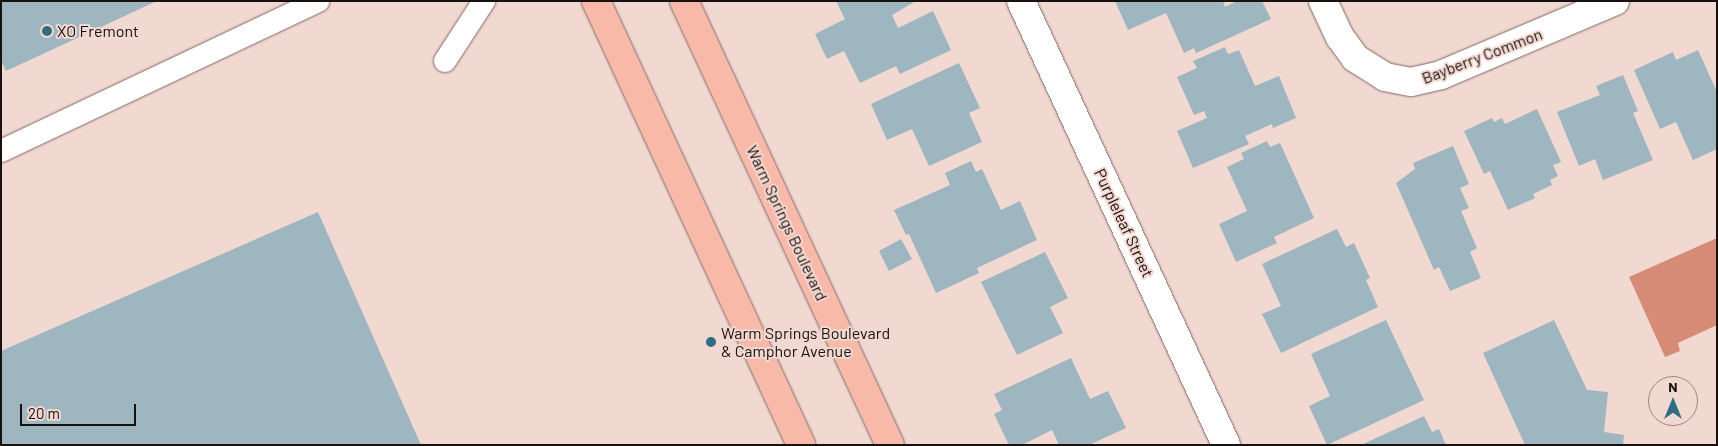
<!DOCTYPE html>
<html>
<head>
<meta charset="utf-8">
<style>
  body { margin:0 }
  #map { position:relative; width:1718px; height:446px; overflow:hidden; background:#f1d8d1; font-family:Barlow,sans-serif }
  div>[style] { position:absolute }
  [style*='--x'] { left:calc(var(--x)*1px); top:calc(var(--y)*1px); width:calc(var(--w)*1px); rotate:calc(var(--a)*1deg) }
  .water>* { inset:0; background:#d68b76 }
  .building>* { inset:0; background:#9eb6bf }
  .roads { filter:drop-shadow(0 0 1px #816b65) drop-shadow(0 0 1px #816b65) }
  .service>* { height:22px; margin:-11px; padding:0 11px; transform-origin:11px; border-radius:11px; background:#fff }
  .minor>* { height:28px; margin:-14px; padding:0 14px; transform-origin:14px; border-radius:14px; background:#fff }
  .primary>* { height:28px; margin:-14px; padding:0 14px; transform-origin:14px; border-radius:14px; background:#f8b9a9 }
  .dots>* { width:14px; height:14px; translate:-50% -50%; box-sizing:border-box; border:2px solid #f1d8d1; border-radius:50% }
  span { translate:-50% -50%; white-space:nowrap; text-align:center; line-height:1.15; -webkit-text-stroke:4px #f1d8d1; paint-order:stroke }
  .poi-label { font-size:16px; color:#19110f }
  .left { translate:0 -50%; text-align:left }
  .street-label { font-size:16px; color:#19110f }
  .frame { position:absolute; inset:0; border:2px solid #19110f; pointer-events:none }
  .north { position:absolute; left:1648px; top:376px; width:50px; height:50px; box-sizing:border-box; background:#f1d8d1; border:1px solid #9b8883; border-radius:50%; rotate:0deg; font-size:14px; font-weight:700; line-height:20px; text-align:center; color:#19110f }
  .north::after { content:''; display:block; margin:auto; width:18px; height:22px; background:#2e6d82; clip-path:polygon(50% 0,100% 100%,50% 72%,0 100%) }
  .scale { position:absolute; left:20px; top:404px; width:116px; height:22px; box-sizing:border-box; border:2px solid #19110f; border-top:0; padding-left:6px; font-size:15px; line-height:18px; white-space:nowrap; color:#19110f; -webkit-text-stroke:4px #f1d8d1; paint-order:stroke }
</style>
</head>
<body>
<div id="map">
  <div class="water">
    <i style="clip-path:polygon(1717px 238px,1717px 325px,1678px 343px,1680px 351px,1665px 357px,1629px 277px)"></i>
  </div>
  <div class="building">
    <i style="clip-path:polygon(1px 1px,157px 1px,6px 71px,1px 61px)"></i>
    <i style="clip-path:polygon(836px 1px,916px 1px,892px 15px,898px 28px,933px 11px,951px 50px,900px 74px,896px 66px,860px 83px,844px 51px,827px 59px,815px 34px,845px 19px)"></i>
    <i style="clip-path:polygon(1115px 1px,1223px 1px,1225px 7px,1237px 1px,1262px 1px,1271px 19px,1196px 53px,1194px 48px,1184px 53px,1166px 13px,1128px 30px)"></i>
    <i style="clip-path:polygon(1225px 47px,1228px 54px,1239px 50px,1255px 86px,1279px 76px,1296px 118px,1273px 128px,1272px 124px,1245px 136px,1249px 144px,1193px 168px,1177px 131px,1207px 118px,1204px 111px,1194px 115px,1177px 77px,1197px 68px,1193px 61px)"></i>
    <i style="clip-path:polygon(1698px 50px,1717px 92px,1717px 149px,1693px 160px,1676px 122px,1660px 129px,1634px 70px,1673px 52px,1676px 60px)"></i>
    <i style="clip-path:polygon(959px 63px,980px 108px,969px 113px,982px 142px,929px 166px,912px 129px,887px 140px,871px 104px)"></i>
    <i style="clip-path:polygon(1623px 75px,1638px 111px,1633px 113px,1653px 160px,1603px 180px,1595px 159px,1579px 166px,1557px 112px,1600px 95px,1596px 86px)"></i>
    <i style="clip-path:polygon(1537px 109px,1561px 162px,1553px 165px,1558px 176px,1550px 180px,1552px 185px,1533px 194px,1535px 198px,1508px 210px,1490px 171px,1484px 174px,1464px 131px,1492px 118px,1494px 122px,1502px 118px,1505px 124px)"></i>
    <i style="clip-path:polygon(1267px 141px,1270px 147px,1280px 143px,1314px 218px,1274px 237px,1277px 243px,1236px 262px,1219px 224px,1247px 211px,1227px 167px,1244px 159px,1241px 153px)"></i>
    <i style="clip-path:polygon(1453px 146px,1469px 184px,1460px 188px,1469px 208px,1461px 211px,1477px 248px,1470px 252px,1481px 278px,1450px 291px,1439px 267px,1434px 270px,1396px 183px,1415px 169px,1413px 163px)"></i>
    <i style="clip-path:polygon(971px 161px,976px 172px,982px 169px,1001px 210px,1020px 201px,1037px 240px,977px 268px,979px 273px,936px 293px,909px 234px,906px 235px,894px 210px,950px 185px,945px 173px)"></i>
    <i style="clip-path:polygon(318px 212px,421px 445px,1px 445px,1px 351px)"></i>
    <i style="clip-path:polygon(1337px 229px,1346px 247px,1354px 243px,1370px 278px,1366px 280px,1378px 307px,1281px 353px,1262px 314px,1281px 306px,1262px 264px)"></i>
    <i style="clip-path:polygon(901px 239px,912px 259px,889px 271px,879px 251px)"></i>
    <i style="clip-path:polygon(1045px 252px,1068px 298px,1050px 307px,1063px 333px,1017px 355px,981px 282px)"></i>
    <i style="clip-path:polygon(1386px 320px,1424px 400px,1327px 445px,1309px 406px,1330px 396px,1311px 354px)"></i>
    <i style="clip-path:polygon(1554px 320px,1587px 390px,1608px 392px,1604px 432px,1624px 435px,1623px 445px,1525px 445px,1483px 353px)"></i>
    <i style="clip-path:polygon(1071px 358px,1090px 399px,1108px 391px,1126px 428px,1089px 445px,1059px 445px,1052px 430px,1022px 445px,1009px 445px,994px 414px,1002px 410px,994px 394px)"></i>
    <i style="clip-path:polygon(1424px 416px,1432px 432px,1439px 429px,1446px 445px,1361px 445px)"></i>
  </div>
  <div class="roads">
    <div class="service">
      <i style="--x:445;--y:61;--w:72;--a:-57"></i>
      <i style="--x:1;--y:151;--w:351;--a:-25.3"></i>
    </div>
    <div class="minor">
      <i style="--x:1021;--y:1;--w:489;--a:65.2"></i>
      <i style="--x:1323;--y:1;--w:40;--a:65"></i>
      <i style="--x:1340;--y:37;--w:26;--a:54"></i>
      <i style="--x:1355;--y:58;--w:36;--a:32"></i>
      <i style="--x:1385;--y:77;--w:26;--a:11"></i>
      <i style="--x:1411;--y:82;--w:31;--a:-13"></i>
      <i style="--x:1441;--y:75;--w:189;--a:-23"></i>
    </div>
    <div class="primary">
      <i style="--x:596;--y:1;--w:489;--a:65.2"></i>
      <i style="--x:684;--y:1;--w:489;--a:65.1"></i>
    </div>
  </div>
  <div class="dots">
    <i style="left:47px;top:31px;background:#2e6d82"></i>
    <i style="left:711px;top:342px;background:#2e6d82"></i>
  </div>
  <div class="poi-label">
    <span class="left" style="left:57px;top:31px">XO Fremont</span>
    <span class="left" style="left:721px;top:342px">Warm Springs Boulevard<br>&amp; Camphor Avenue</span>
  </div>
  <div class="street-label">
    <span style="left:1482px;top:56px;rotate:-21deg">Bayberry Common</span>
    <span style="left:787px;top:223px;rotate:65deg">Warm Springs Boulevard</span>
    <span style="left:1124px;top:223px;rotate:65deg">Purpleleaf Street</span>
  </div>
  <div class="frame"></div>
  <div class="north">N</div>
  <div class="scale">20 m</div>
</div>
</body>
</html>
